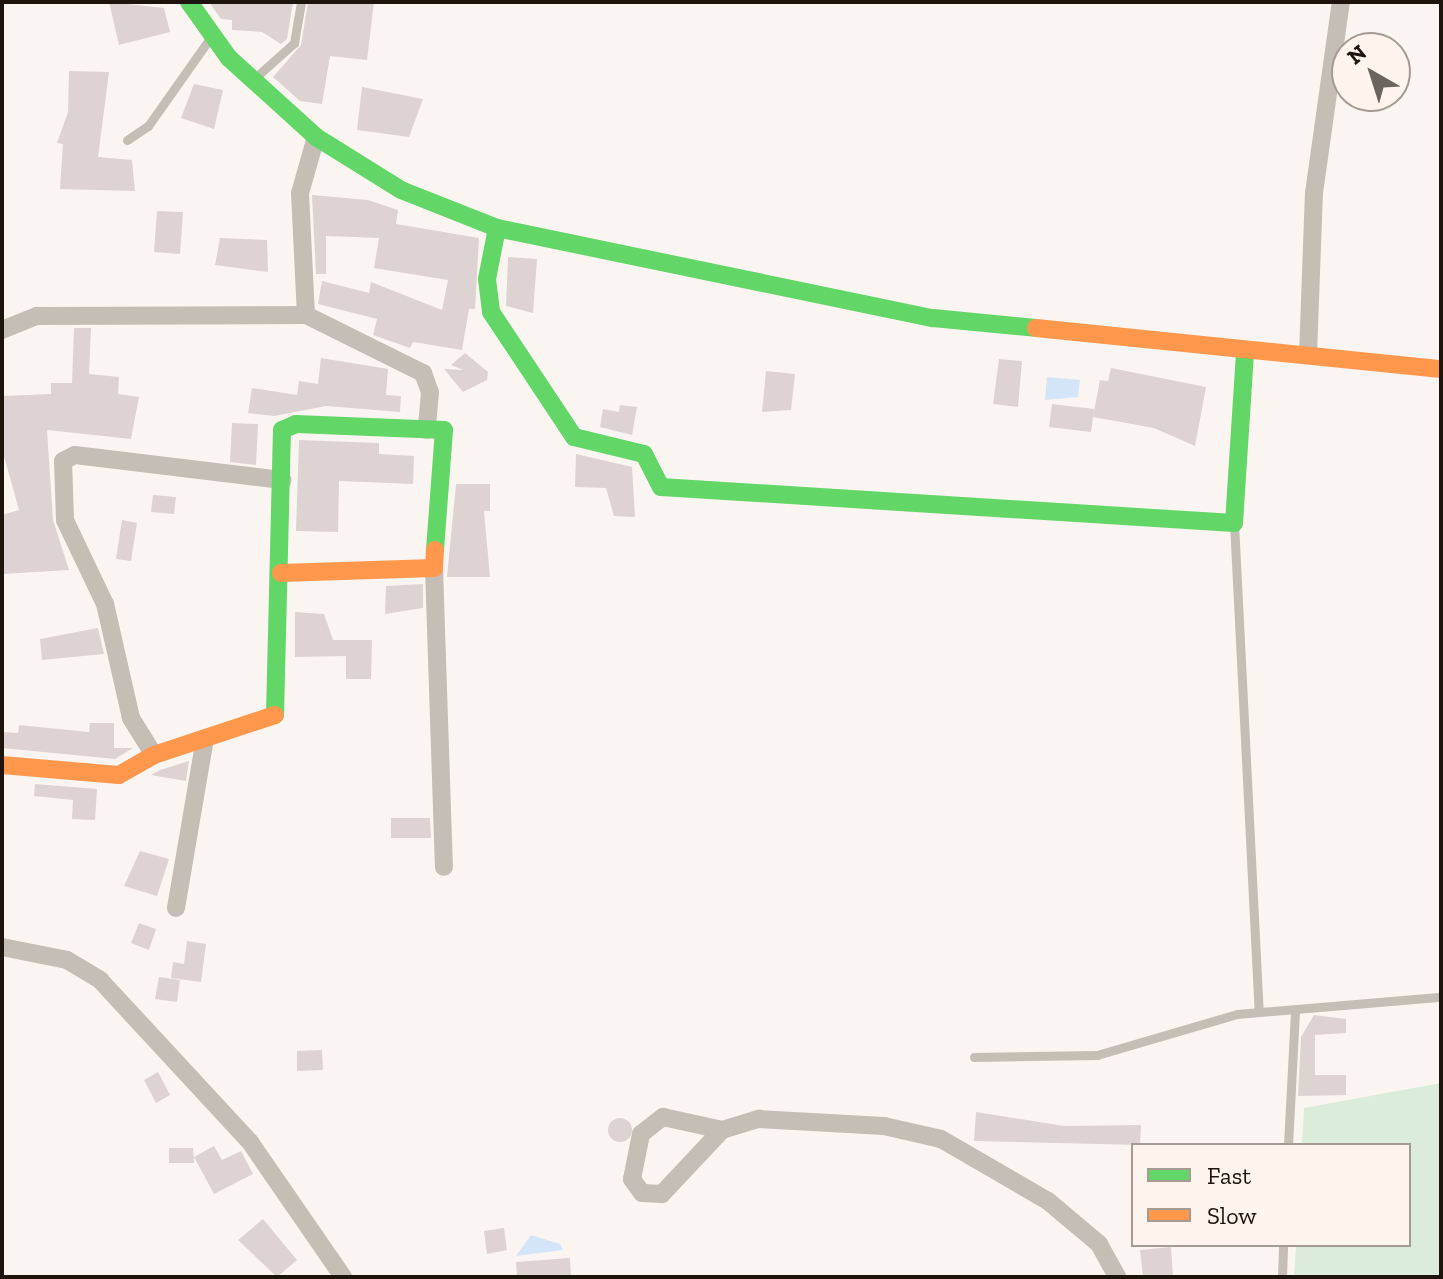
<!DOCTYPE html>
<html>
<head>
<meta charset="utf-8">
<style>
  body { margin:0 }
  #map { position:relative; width:1443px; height:1279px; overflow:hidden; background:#fbf5f1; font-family:"Zilla Slab",serif }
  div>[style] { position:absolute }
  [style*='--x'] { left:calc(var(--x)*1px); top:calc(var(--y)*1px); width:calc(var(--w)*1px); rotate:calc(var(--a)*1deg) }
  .green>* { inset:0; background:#dbecda }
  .water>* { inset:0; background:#d4e5f9 }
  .building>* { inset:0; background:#ddd3d2 }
  .round { border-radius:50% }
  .lane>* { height:9px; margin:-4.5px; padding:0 4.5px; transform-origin:4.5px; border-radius:4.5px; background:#c4beb6 }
  .street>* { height:18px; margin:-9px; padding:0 9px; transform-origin:9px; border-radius:9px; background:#c4beb6 }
  .fast>* { height:18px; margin:-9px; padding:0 9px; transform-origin:9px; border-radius:9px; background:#63d668 }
  .slow>* { height:18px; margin:-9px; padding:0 9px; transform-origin:9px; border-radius:9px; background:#ff974d }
  span { translate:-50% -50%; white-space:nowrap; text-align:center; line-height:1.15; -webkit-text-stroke:7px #fff4ed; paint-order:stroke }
  .frame { position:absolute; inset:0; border:4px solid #1d140e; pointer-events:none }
  .legend { position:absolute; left:1131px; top:1143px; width:280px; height:104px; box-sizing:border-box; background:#fff4ed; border:2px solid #a59a94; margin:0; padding:10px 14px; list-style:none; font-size:24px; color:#1d140e }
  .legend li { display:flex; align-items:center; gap:16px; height:40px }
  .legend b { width:40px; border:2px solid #a59a94 }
  .north { position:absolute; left:1331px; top:32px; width:80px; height:80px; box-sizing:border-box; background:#fff4ed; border:2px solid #a59a94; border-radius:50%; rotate:321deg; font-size:22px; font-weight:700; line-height:32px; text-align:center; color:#1d140e }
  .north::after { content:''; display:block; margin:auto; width:28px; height:36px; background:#6b635d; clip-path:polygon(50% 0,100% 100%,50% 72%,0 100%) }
</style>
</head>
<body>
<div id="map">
  <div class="green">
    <i style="clip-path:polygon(1441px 1083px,1441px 1277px,1294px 1277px,1296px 1245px,1409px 1245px,1409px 1145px,1302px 1145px,1304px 1108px)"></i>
  </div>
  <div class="water">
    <i style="clip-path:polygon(1047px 377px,1080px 380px,1078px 397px,1045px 400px)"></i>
    <i style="clip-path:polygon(531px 1235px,560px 1244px,563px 1250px,516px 1256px)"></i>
  </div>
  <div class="building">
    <i style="clip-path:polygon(109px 2px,164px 8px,170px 32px,119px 45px)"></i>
    <i style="clip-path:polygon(209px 2px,293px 2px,287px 39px,281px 44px,262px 32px,232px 30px,232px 20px,221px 19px)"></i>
    <i style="clip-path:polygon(308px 2px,374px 2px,367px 60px,330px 56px,322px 104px,300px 101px,273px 77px,301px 45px)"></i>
    <i style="clip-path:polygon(69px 71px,109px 72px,98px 157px,132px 160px,135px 191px,60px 189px,63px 144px,57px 143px,68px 112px)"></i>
    <i style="clip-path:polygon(194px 84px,223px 90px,214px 129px,181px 118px)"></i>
    <i style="clip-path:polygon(362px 87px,423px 99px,409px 137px,357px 130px)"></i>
    <i style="clip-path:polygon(312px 195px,368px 200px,398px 210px,396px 224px,479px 238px,475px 309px,469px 309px,462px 350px,413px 342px,410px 348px,373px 335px,377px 319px,318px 304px,322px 281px,369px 293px,371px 282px,442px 310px,448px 280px,374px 268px,379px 238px,326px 236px,326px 274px,316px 274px)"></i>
    <i style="clip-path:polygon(157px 211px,183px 212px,180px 254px,154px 252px)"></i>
    <i style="clip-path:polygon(220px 238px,267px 240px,268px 272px,215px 265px)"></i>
    <i style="clip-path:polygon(508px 257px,537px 259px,533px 313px,506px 306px)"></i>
    <i style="clip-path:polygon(74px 328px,91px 328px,89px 374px,119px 377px,118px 394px,139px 397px,131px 439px,47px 430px,53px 520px,69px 570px,2px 574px,2px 515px,19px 510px,2px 449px,2px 396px,51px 394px,51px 383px,72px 383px)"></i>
    <i style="clip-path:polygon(465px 353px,488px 372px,487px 380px,463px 392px,444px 369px,463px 370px,451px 365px)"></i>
    <i style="clip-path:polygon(321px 358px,388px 369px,386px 395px,401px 396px,400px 412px,326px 406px,274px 416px,248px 413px,252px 388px,297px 395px,299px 381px,318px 384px)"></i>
    <i style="clip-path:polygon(999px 359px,1022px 361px,1018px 407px,993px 404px)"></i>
    <i style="clip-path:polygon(1111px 368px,1206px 387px,1195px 446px,1154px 428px,1093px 417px,1100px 380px,1108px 381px)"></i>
    <i style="clip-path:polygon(766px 371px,795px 374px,791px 410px,762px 412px)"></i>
    <i style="clip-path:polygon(1052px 404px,1094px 409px,1091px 432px,1049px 427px)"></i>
    <i style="clip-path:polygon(620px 405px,637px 407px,632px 435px,600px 427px,603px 409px,619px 412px)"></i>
    <i style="clip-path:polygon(232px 423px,258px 424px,256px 465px,230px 462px)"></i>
    <i style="clip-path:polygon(299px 440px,379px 443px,379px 454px,414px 456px,413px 484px,339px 481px,338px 532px,296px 531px)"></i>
    <i style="clip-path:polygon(576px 454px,632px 467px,635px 517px,614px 516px,606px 488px,575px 487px)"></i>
    <i style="clip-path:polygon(456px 484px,490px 484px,490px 511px,484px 511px,490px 577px,447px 577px)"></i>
    <i style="clip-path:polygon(153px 495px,176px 497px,174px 514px,151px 512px)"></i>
    <i style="clip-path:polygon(122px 520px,137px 523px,131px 561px,116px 559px)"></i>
    <i style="clip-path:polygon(423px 584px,423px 608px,385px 614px,386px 586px)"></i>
    <i style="clip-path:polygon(295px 612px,324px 614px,333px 640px,372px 640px,371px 679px,346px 679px,346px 656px,295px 657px)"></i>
    <i style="clip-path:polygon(98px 628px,104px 654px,42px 660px,40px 639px)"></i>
    <i style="clip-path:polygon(90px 723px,114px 723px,114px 748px,133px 748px,115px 759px,2px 748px,2px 732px,18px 733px,19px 725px,89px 732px)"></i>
    <i style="clip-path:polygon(189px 761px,186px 781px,151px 775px,160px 770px)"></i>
    <i style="clip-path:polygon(35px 784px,97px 789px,95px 820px,72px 819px,73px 800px,34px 796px)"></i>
    <i style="clip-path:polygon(391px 818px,430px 818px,431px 838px,391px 838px)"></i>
    <i style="clip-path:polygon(140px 851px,169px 859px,157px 896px,124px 886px)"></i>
    <i style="clip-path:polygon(139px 923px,156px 929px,149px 950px,131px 943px)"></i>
    <i style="clip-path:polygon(187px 941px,206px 944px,201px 982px,171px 978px,173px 962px,184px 964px)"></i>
    <i style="clip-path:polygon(159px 977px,180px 980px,177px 1002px,155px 999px)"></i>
    <i style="clip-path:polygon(1314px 1015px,1346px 1019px,1346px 1033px,1315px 1035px,1315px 1075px,1346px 1075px,1346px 1095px,1298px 1096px,1301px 1037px)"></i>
    <i style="clip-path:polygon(322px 1050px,323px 1070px,297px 1071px,297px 1051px)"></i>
    <i style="clip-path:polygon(158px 1072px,170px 1095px,156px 1103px,144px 1080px)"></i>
    <i style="clip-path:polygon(976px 1112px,1064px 1126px,1141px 1125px,1140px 1145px,974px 1141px)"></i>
    <i class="round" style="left:608px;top:1118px;width:24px;height:24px"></i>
    <i style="clip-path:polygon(214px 1146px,222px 1160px,241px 1151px,253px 1174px,214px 1194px,194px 1157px)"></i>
    <i style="clip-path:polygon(169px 1148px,193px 1148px,194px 1163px,169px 1163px)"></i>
    <i style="clip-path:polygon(263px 1219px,297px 1260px,277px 1277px,238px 1240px)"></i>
    <i style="clip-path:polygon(504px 1228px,507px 1250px,487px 1254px,484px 1231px)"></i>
    <i style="clip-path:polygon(1171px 1247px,1173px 1277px,1143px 1277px,1140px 1250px)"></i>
    <i style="clip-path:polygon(570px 1258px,571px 1277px,517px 1277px,516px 1262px)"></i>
  </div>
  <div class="lane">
    <i style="--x:256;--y:77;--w:51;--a:-41.8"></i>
    <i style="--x:294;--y:43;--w:42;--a:-80.3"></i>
    <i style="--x:127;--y:140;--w:25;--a:-34"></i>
    <i style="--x:148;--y:126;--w:108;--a:-54.8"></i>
    <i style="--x:1234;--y:523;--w:489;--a:87.1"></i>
    <i style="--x:974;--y:1057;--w:123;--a:-0.9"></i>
    <i style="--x:1097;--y:1055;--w:146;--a:-16.3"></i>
    <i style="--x:1237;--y:1014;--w:205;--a:-4.8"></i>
    <i style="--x:1288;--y:1145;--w:133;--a:-87"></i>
    <i style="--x:1282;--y:1277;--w:32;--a:-88"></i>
  </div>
  <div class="street">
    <i style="--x:316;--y:137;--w:58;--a:105.9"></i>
    <i style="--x:300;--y:193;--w:122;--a:87.2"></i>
    <i style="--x:306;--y:315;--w:131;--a:26.4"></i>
    <i style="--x:423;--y:373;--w:20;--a:70"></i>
    <i style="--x:430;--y:392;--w:38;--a:95"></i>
    <i style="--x:2;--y:330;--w:38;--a:-22"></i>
    <i style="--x:37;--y:316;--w:269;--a:-0.2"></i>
    <i style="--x:1308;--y:355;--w:162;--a:-87.9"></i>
    <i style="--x:1314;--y:193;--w:193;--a:-82"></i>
    <i style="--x:434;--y:568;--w:299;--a:88.1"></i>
    <i style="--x:154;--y:755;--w:44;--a:-121.9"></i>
    <i style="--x:131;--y:718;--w:117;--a:-102.8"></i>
    <i style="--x:105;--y:604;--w:93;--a:-115.5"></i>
    <i style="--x:65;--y:520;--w:59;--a:-91.9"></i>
    <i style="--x:63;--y:461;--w:13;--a:-27"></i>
    <i style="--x:75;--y:455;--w:209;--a:6.9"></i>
    <i style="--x:176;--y:908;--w:166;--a:-80.3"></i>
    <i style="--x:2;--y:947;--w:66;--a:11.3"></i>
    <i style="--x:67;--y:960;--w:39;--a:31"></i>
    <i style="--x:100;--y:980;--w:221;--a:47.2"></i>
    <i style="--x:250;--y:1142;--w:164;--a:55.4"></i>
    <i style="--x:722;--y:1130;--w:88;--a:133.2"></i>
    <i style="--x:662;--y:1194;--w:20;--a:-177"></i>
    <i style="--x:642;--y:1193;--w:17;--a:-126"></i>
    <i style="--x:632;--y:1179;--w:46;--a:-78.7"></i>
    <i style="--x:641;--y:1134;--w:28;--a:-38"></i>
    <i style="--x:663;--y:1117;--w:60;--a:12.4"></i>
    <i style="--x:722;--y:1130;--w:39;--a:-17"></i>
    <i style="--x:759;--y:1119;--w:125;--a:3.2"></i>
    <i style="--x:884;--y:1126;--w:58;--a:12.8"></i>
    <i style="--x:941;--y:1139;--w:124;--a:30.1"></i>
    <i style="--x:1048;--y:1201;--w:67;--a:40.1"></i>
    <i style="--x:1099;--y:1244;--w:38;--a:61"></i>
  </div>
  <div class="fast">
    <i style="--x:189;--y:2;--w:69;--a:54.5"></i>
    <i style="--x:229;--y:58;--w:118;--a:42.2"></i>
    <i style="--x:316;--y:137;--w:100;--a:31.9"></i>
    <i style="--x:401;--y:190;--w:103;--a:21.6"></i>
    <i style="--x:497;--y:228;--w:445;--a:11.7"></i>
    <i style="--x:933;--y:318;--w:103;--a:5.5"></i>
    <i style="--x:497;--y:228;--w:52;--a:101.1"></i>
    <i style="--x:487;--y:279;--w:33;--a:83"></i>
    <i style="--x:491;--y:312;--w:150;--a:56.4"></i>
    <i style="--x:574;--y:437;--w:72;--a:13.7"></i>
    <i style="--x:644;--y:454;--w:37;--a:63"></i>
    <i style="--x:661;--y:487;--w:574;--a:3.6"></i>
    <i style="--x:1234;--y:523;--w:170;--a:-86.3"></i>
    <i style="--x:275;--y:715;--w:285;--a:-88.6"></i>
    <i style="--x:282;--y:430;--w:15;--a:-23"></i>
    <i style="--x:296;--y:424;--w:148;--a:2.3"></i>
    <i style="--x:444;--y:430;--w:120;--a:94.3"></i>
  </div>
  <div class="slow">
    <i style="--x:1036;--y:328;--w:407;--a:5.8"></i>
    <i style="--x:281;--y:573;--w:153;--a:-1.9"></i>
    <i style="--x:434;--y:568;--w:18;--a:-87"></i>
    <i style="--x:2;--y:765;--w:117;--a:4.9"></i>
    <i style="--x:119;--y:775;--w:40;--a:-29.7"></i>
    <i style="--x:154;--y:755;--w:127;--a:-18.3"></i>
  </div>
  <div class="frame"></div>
  <ul class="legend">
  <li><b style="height:10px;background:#63d668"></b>Fast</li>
  <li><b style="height:10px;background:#ff974d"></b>Slow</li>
  </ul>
  <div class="north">N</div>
</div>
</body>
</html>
